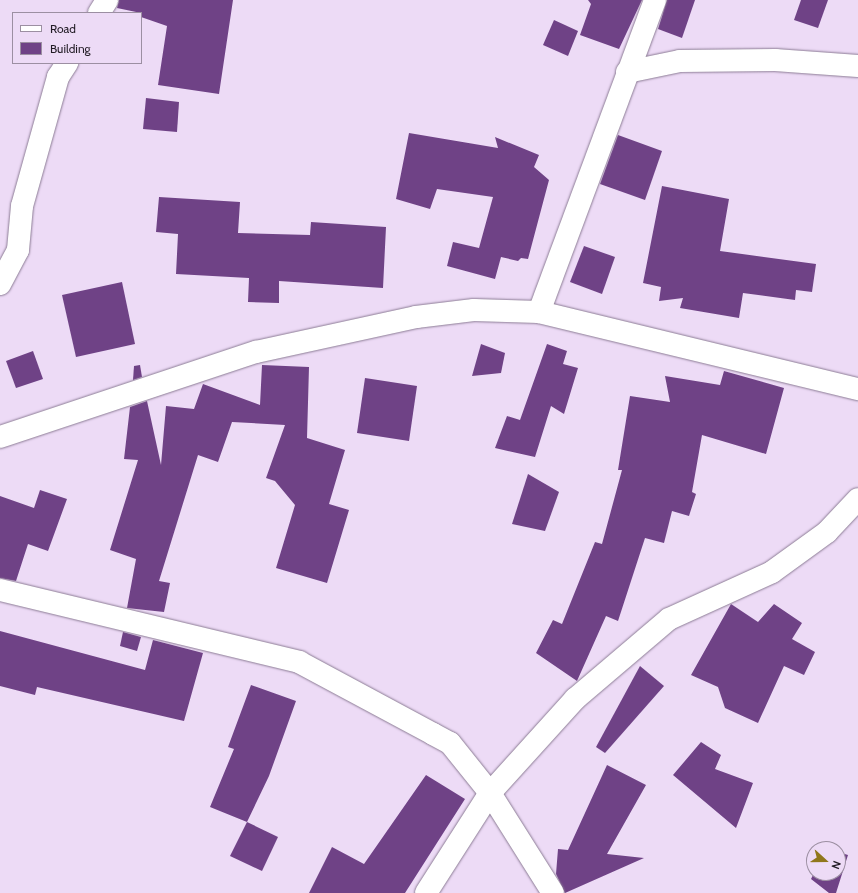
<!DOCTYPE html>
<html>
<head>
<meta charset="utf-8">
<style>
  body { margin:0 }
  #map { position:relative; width:858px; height:893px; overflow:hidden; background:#eddbf6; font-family:Cabin,sans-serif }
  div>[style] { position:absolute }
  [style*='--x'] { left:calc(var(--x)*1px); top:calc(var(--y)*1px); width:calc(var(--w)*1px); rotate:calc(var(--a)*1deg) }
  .building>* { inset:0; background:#6f4286 }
  .roads { filter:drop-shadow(0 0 1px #8c7c95) drop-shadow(0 0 1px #8c7c95) }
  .street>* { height:22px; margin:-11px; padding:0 11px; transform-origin:11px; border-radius:11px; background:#fff }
  .secondary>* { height:22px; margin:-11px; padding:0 11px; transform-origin:11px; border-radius:11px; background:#fff }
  span { translate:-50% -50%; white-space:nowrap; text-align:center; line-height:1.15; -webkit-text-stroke:4px #eddbf6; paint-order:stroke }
  .legend { position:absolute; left:12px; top:12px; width:130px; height:52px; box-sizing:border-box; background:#eddbf6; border:1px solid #9c8fa2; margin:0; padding:5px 7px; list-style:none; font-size:12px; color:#221c25 }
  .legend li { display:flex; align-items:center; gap:8px; height:20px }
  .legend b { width:20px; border:1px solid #9c8fa2 }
  .north { position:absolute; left:806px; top:841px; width:40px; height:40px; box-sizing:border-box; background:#eddbf6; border:1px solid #9c8fa2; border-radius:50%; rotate:111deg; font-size:11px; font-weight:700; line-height:16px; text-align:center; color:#221c25 }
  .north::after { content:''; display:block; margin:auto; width:14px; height:18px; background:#90771c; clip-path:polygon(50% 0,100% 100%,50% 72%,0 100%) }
</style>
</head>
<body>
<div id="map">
  <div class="building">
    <i style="clip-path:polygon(119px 0,233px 0,219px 94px,158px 85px,167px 26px,141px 17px,141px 13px,117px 8px)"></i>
    <i style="clip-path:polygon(588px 0,642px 0,619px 49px,580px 35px,591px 4px)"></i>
    <i style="clip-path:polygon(667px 0,695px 0,682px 38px,658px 29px)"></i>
    <i style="clip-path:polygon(801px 0,828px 0,818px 28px,794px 20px)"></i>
    <i style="clip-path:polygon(554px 20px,578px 31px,568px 56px,543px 45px)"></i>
    <i style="clip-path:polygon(146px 98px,179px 102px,177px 132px,143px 129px)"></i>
    <i style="clip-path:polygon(409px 133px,498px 148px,495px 137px,539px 155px,534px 167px,549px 180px,528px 259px,521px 258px,518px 261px,501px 257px,495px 279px,447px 266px,453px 242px,479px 248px,493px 197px,437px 189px,430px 209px,396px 199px)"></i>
    <i style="clip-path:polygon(618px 135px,662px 151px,645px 200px,600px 184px)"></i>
    <i style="clip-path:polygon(662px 186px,729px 199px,720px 251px,816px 264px,812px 292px,796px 290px,795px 300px,743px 293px,739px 318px,680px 308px,683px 298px,659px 301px,661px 287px,643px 283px)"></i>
    <i style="clip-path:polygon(159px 197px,240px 202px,238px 233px,310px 235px,311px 222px,386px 227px,383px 288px,279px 281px,279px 303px,248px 302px,249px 278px,176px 274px,178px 234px,156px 232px)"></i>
    <i style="clip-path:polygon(584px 246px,615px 257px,602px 294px,570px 282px)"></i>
    <i style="clip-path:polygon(122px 282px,135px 344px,76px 357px,62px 295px)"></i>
    <i style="clip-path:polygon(481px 344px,505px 353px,501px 373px,472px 376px)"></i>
    <i style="clip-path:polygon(547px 344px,567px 351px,563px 364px,578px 368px,564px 414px,551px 406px,535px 457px,495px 448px,507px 416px,520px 420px)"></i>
    <i style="clip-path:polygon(33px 351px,43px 379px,16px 388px,6px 361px)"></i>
    <i style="clip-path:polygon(140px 365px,142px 377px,133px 380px,134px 366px)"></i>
    <i style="clip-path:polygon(262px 365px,309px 367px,307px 438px,345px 450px,329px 504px,349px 510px,327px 583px,276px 568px,295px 505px,275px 481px,266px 478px,285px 425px,232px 422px,218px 462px,198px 455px,159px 581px,170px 583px,164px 612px,127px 608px,136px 559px,110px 550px,138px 460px,124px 459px,130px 407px,147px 401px,161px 465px,166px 406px,194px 409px,203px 384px,260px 405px)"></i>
    <i style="clip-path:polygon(724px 371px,784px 388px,766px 454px,702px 435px,692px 492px,696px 494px,689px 516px,672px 511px,664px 543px,645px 538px,618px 621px,606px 616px,577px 681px,536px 653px,553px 620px,562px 624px,595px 542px,602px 544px,622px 470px,618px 470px,630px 396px,670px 402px,665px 376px,720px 385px)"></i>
    <i style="clip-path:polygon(365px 378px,417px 386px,409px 441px,357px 433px)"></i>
    <i style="clip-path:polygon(528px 474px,559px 492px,545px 531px,512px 524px)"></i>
    <i style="clip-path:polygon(40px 490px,67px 499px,48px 551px,28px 544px,16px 581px,0 578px,0 496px,34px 508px)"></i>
    <i style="clip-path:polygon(731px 604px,758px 622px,774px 604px,802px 623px,792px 639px,815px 652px,804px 675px,784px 666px,758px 723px,725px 708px,718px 687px,691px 675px)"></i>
    <i style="clip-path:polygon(0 631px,145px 670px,153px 640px,203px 653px,184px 721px,37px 687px,35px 695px,0 686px)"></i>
    <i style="clip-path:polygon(123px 632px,141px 637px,137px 651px,120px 646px)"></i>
    <i style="clip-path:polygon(640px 666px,664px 686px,605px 753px,596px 747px)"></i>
    <i style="clip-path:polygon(251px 685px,296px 701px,269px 776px,247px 822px,210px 807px,234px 749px,228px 747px)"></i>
    <i style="clip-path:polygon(701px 742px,721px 755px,715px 769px,753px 783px,736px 828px,673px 775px)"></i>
    <i style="clip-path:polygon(607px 765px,646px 785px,607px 854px,644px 858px,565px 893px,556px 874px,558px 849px,568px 850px)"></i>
    <i style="clip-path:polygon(426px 775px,465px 799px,405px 893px,309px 893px,332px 847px,364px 864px)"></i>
    <i style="clip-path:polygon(247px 822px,278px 837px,262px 871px,230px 856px)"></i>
    <i style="clip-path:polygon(838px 852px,848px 855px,836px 893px,829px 893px,811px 879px,814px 873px,838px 873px)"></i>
  </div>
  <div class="roads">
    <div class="street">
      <i style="--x:99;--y:13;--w:15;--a:-58"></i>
      <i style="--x:627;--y:72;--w:54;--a:-11.7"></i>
      <i style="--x:680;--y:61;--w:95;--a:-0.6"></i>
      <i style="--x:775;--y:60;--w:83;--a:4.1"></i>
      <i style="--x:0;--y:284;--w:38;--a:-62"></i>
      <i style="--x:18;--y:250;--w:44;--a:-84.8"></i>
      <i style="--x:22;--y:206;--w:134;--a:-74.4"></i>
      <i style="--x:58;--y:77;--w:17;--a:-57"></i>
      <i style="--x:539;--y:312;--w:333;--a:-69.6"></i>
      <i style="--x:0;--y:590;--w:308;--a:13.5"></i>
      <i style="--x:299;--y:662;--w:152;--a:28.2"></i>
      <i style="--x:433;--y:734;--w:19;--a:28"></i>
      <i style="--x:450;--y:743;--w:64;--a:51.3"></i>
      <i style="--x:490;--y:793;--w:118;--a:57.8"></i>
    </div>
    <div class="secondary">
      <i style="--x:0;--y:437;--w:270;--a:-18.4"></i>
      <i style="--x:256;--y:352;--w:164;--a:-12.3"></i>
      <i style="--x:416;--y:317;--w:58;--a:-6.9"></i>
      <i style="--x:474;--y:310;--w:65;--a:1.8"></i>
      <i style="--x:539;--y:312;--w:328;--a:13.6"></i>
      <i style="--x:426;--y:893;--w:119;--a:-57.4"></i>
      <i style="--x:490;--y:793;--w:127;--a:-47.9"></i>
      <i style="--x:575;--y:699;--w:123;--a:-40.4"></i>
      <i style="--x:669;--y:619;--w:113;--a:-24.5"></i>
      <i style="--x:772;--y:572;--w:68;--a:-36"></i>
      <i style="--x:827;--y:532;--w:45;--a:-46.8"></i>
    </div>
  </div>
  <ul class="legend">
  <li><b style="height:5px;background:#fff"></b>Road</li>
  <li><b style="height:11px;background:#6f4286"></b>Building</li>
  </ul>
  <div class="north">N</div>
</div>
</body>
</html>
